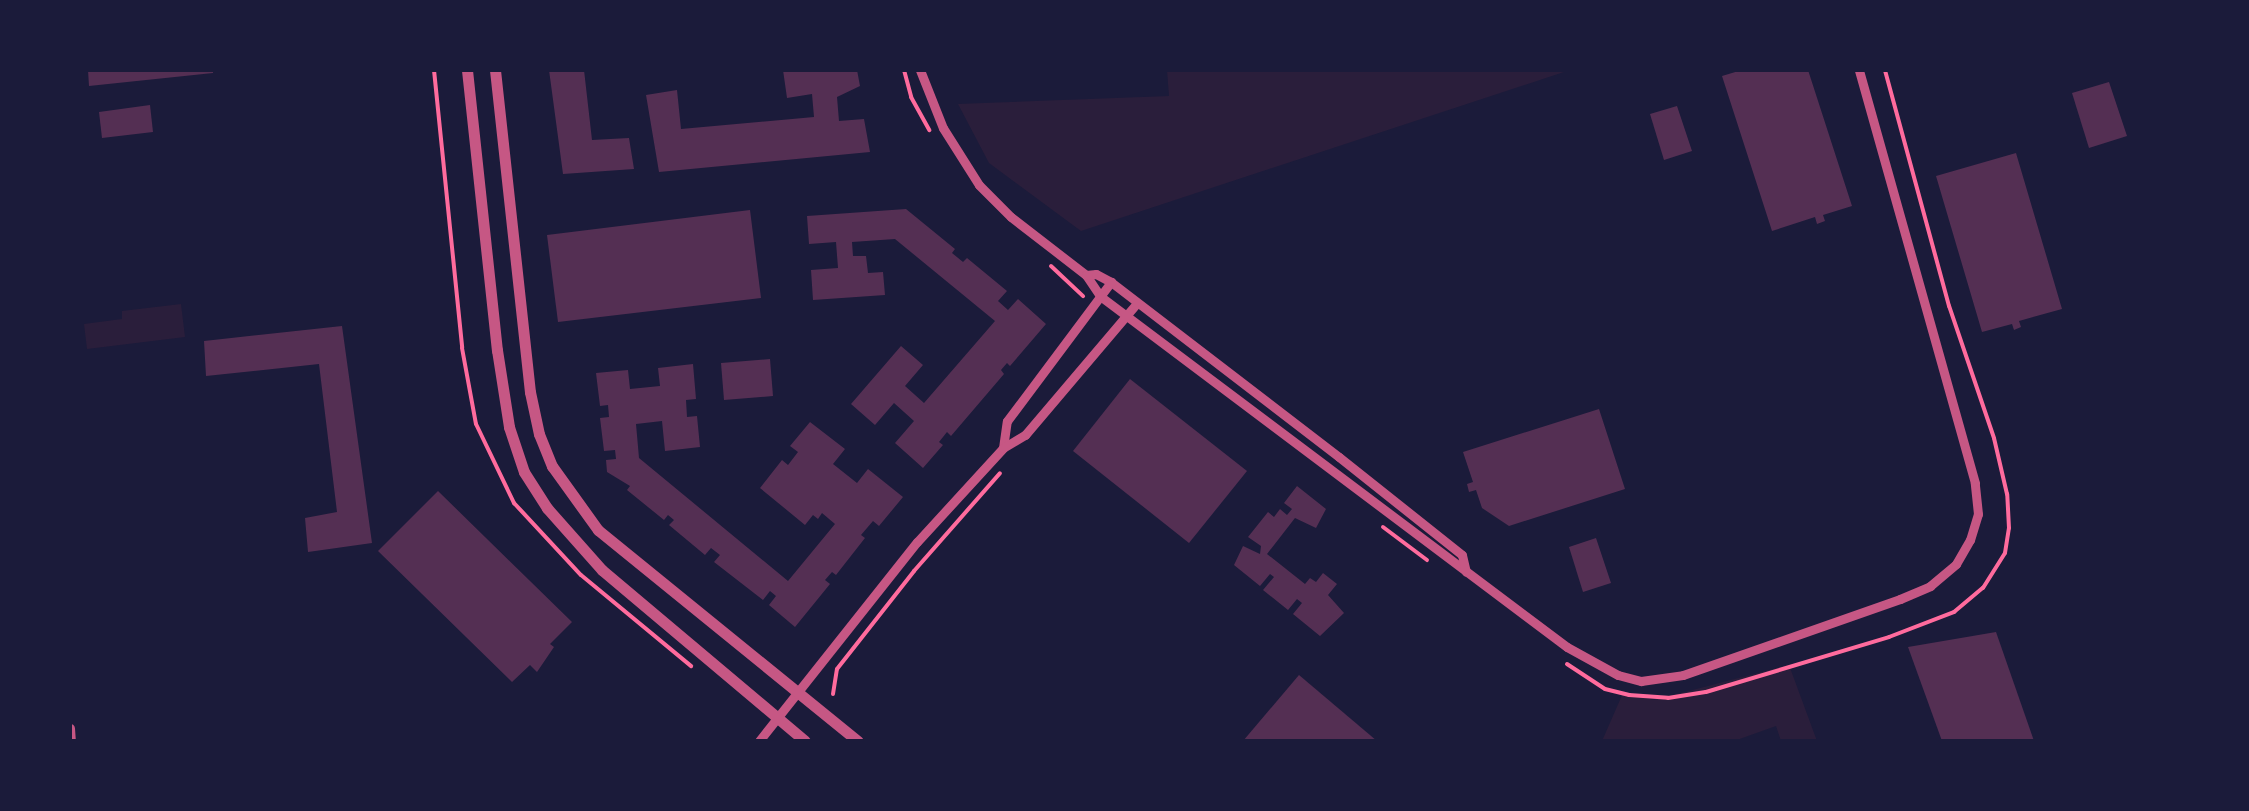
<!DOCTYPE html>
<html>
<head>
<meta charset="utf-8">
<style>
  body { margin:0 }
  #map { position:relative; width:2249px; height:811px; overflow:hidden; background:#1b1b3a; font-family:Lora,serif }
  div>[style] { position:absolute }
  [style*='--x'] { left:calc(var(--x)*1px); top:calc(var(--y)*1px); width:calc(var(--w)*1px); rotate:calc(var(--a)*1deg) }
  .green>* { inset:0; background:#2a1e3b }
  .building>* { inset:0; background:#542f53 }
  .path>* { height:4px; margin:-2px; padding:0 2px; transform-origin:2px; border-radius:2px; background:#ff6b9d }
  .minor>* { height:9px; margin:-4.5px; padding:0 4.5px; transform-origin:4.5px; border-radius:4.5px; background:#c65784 }
  .tertiary>* { height:11px; margin:-5.5px; padding:0 5.5px; transform-origin:5.5px; border-radius:5.5px; background:#c65784 }
  span { translate:-50% -50%; white-space:nowrap; text-align:center; line-height:1.15; -webkit-text-stroke:9px #1b1b3a; paint-order:stroke }
  .frame { position:absolute; inset:0; border:72px solid #1b1b3a; pointer-events:none }
</style>
</head>
<body>
<div id="map">
  <div class="green">
    <i style="clip-path:polygon(1167px 70px,1570px 70px,1081px 231px,989px 163px,958px 104px,1169px 96px)"></i>
    <i style="clip-path:polygon(181px 304px,185px 337px,87px 349px,84px 324px,122px 319px,122px 311px)"></i>
    <i style="clip-path:polygon(1789px 665px,1817px 741px,1781px 741px,1776px 726px,1734px 741px,1602px 741px,1623px 693px,1654px 700px)"></i>
  </div>
  <div class="building">
    <i style="clip-path:polygon(88px 70px,213px 70px,213px 73px,89px 86px)"></i>
    <i style="clip-path:polygon(549px 70px,584px 70px,592px 140px,629px 138px,634px 169px,563px 174px)"></i>
    <i style="clip-path:polygon(783px 70px,857px 70px,860px 86px,837px 97px,839px 121px,864px 119px,870px 152px,659px 172px,646px 95px,677px 90px,681px 129px,814px 117px,812px 94px,787px 98px)"></i>
    <i style="clip-path:polygon(1742px 70px,1808px 70px,1852px 206px,1823px 215px,1825px 221px,1817px 224px,1815px 217px,1772px 231px,1722px 76px)"></i>
    <i style="clip-path:polygon(2109px 82px,2127px 136px,2089px 148px,2072px 93px)"></i>
    <i style="clip-path:polygon(150px 105px,153px 132px,102px 138px,99px 112px)"></i>
    <i style="clip-path:polygon(1677px 106px,1692px 151px,1664px 160px,1650px 114px)"></i>
    <i style="clip-path:polygon(2016px 153px,2062px 309px,2019px 321px,2021px 327px,2014px 330px,2012px 324px,1982px 332px,1936px 176px)"></i>
    <i style="clip-path:polygon(906px 209px,955px 249px,952px 253px,963px 262px,967px 258px,1007px 291px,998px 301px,1008px 310px,1018px 299px,1046px 324px,1010px 366px,1007px 363px,1001px 370px,1004px 374px,951px 436px,947px 432px,939px 442px,943px 445px,923px 468px,895px 443px,914px 421px,894px 403px,875px 425px,851px 404px,901px 346px,923px 365px,905px 386px,924px 403px,995px 321px,895px 239px,852px 242px,853px 256px,866px 256px,868px 273px,883px 272px,885px 295px,813px 300px,811px 270px,838px 268px,836px 242px,809px 244px,807px 216px)"></i>
    <i style="clip-path:polygon(750px 210px,761px 298px,558px 322px,547px 235px)"></i>
    <i style="clip-path:polygon(342px 326px,372px 543px,308px 552px,305px 518px,337px 512px,319px 364px,206px 376px,204px 341px)"></i>
    <i style="clip-path:polygon(770px 359px,773px 396px,724px 400px,721px 363px)"></i>
    <i style="clip-path:polygon(693px 364px,696px 399px,686px 400px,687px 417px,697px 416px,700px 447px,665px 451px,662px 421px,636px 424px,639px 458px,788px 581px,835px 524px,822px 513px,818px 519px,813px 515px,805px 525px,760px 488px,782px 460px,788px 465px,798px 452px,790px 446px,810px 422px,845px 449px,833px 464px,857px 483px,868px 469px,903px 497px,879px 526px,873px 521px,861px 535px,865px 538px,836px 575px,832px 572px,825px 580px,830px 584px,795px 627px,769px 605px,776px 596px,770px 591px,763px 600px,714px 562px,720px 555px,711px 548px,705px 555px,669px 525px,674px 520px,668px 515px,664px 520px,627px 490px,630px 486px,607px 472px,606px 460px,616px 459px,615px 450px,604px 451px,600px 418px,609px 417px,608px 405px,600px 406px,596px 373px,628px 370px,630px 389px,660px 386px,658px 368px)"></i>
    <i style="clip-path:polygon(1130px 379px,1247px 471px,1189px 543px,1073px 451px)"></i>
    <i style="clip-path:polygon(1599px 409px,1625px 489px,1509px 526px,1482px 508px,1476px 490px,1469px 492px,1467px 484px,1473px 482px,1463px 452px)"></i>
    <i style="clip-path:polygon(1297px 486px,1326px 509px,1316px 528px,1295px 518px,1267px 554px,1305px 584px,1310px 578px,1316px 582px,1323px 573px,1337px 584px,1328px 595px,1344px 613px,1320px 636px,1293px 614px,1302px 603px,1297px 599px,1288px 610px,1263px 590px,1274px 577px,1270px 574px,1260px 586px,1234px 565px,1243px 546px,1260px 554px,1261px 546px,1248px 537px,1268px 512px,1274px 517px,1280px 509px,1287px 515px,1292px 509px,1284px 503px)"></i>
    <i style="clip-path:polygon(438px 491px,572px 622px,550px 644px,554px 647px,537px 672px,530px 665px,512px 682px,378px 551px)"></i>
    <i style="clip-path:polygon(1596px 538px,1611px 583px,1583px 592px,1569px 547px)"></i>
    <i style="clip-path:polygon(1996px 632px,2034px 741px,1942px 741px,1908px 647px)"></i>
    <i style="clip-path:polygon(1299px 675px,1377px 741px,1243px 741px)"></i>
  </div>
  <div class="path">
    <i style="--x:434;--y:70;--w:279;--a:84.2"></i>
    <i style="--x:462;--y:348;--w:77;--a:79.6"></i>
    <i style="--x:476;--y:424;--w:88;--a:64.3"></i>
    <i style="--x:514;--y:503;--w:98;--a:47.1"></i>
    <i style="--x:581;--y:575;--w:143;--a:39.6"></i>
    <i style="--x:904;--y:70;--w:28;--a:75"></i>
    <i style="--x:911;--y:97;--w:38;--a:61"></i>
    <i style="--x:1051;--y:266;--w:44;--a:43.2"></i>
    <i style="--x:1383;--y:527;--w:55;--a:36.9"></i>
    <i style="--x:1567;--y:664;--w:45;--a:33.3"></i>
    <i style="--x:1605;--y:689;--w:25;--a:14"></i>
    <i style="--x:1629;--y:695;--w:39;--a:4"></i>
    <i style="--x:1668;--y:698;--w:38;--a:-9"></i>
    <i style="--x:1706;--y:692;--w:191;--a:-16.7"></i>
    <i style="--x:1889;--y:637;--w:70;--a:-21"></i>
    <i style="--x:1954;--y:612;--w:38;--a:-40"></i>
    <i style="--x:1983;--y:588;--w:41;--a:-57.8"></i>
    <i style="--x:2005;--y:553;--w:25;--a:-81"></i>
    <i style="--x:2009;--y:528;--w:34;--a:-93"></i>
    <i style="--x:2007;--y:494;--w:57;--a:-103.1"></i>
    <i style="--x:1994;--y:438;--w:139;--a:-108.8"></i>
    <i style="--x:1949;--y:306;--w:245;--a:-105.2"></i>
    <i style="--x:833;--y:694;--w:25;--a:-81"></i>
    <i style="--x:837;--y:669;--w:125;--a:-51.8"></i>
    <i style="--x:914;--y:571;--w:130;--a:-48.7"></i>
  </div>
  <div class="minor">
    <i style="--x:920;--y:70;--w:62;--a:68.4"></i>
    <i style="--x:943;--y:128;--w:67;--a:57.7"></i>
    <i style="--x:979;--y:185;--w:45;--a:45"></i>
    <i style="--x:1011;--y:217;--w:95;--a:37.7"></i>
    <i style="--x:1086;--y:275;--w:25;--a:56"></i>
    <i style="--x:1100;--y:296;--w:584;--a:36.93"></i>
    <i style="--x:1567;--y:647;--w:58;--a:28.8"></i>
    <i style="--x:1618;--y:675;--w:24;--a:15"></i>
    <i style="--x:1641;--y:681;--w:42;--a:-8.1"></i>
    <i style="--x:1683;--y:675;--w:230;--a:-19.3"></i>
    <i style="--x:1900;--y:599;--w:33;--a:-23"></i>
    <i style="--x:1930;--y:586;--w:34;--a:-40"></i>
    <i style="--x:1956;--y:564;--w:28;--a:-60"></i>
    <i style="--x:1970;--y:540;--w:27;--a:-73"></i>
    <i style="--x:1978;--y:514;--w:31;--a:-96"></i>
    <i style="--x:1975;--y:483;--w:429;--a:-105.7"></i>
    <i style="--x:1086;--y:275;--w:10;--a:-6"></i>
    <i style="--x:1096;--y:274;--w:17;--a:28"></i>
    <i style="--x:1111;--y:282;--w:287;--a:37.5"></i>
    <i style="--x:1339;--y:457;--w:157;--a:38.5"></i>
    <i style="--x:1462;--y:555;--w:17;--a:77"></i>
    <i style="--x:1003;--y:448;--w:27;--a:-82"></i>
    <i style="--x:1007;--y:421;--w:174;--a:-53.2"></i>
    <i style="--x:70;--y:728;--w:13;--a:86"></i>
    <i style="--x:759;--y:741;--w:254;--a:-51.6"></i>
    <i style="--x:917;--y:542;--w:127;--a:-47.5"></i>
    <i style="--x:1003;--y:448;--w:26;--a:-31"></i>
    <i style="--x:1025;--y:435;--w:173;--a:-49.7"></i>
  </div>
  <div class="tertiary">
    <i style="--x:467;--y:70;--w:282;--a:83.9"></i>
    <i style="--x:497;--y:350;--w:78;--a:81.1"></i>
    <i style="--x:509;--y:427;--w:47;--a:71.6"></i>
    <i style="--x:524;--y:472;--w:43;--a:57.4"></i>
    <i style="--x:547;--y:508;--w:83;--a:48.4"></i>
    <i style="--x:602;--y:570;--w:265;--a:40.1"></i>
    <i style="--x:495;--y:70;--w:324;--a:83.8"></i>
    <i style="--x:530;--y:392;--w:43;--a:77.9"></i>
    <i style="--x:539;--y:434;--w:35;--a:68"></i>
    <i style="--x:552;--y:466;--w:79;--a:54.3"></i>
    <i style="--x:598;--y:530;--w:335;--a:39.1"></i>
  </div>
  <div class="frame"></div>
</div>
</body>
</html>
